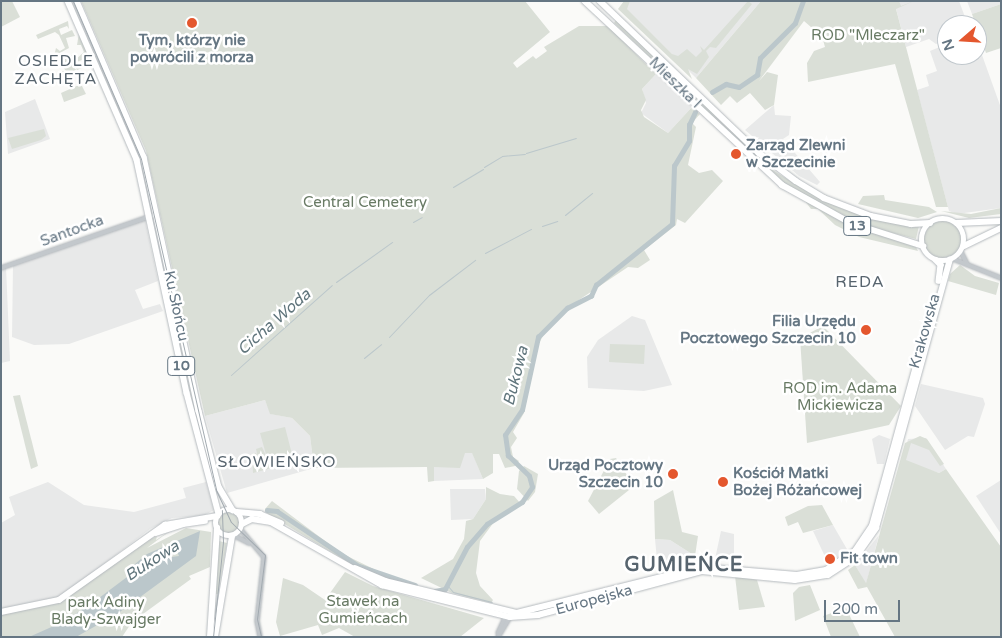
<!DOCTYPE html>
<html>
<head>
<meta charset="utf-8">
<style>
  body { margin:0 }
  #map { position:relative; width:1002px; height:638px; overflow:hidden; background:#fafaf8; font-family:"Varela Round",sans-serif }
  div>[style] { position:absolute }
  [style*='--x'] { left:calc(var(--x)*1px); top:calc(var(--y)*1px); width:calc(var(--w)*1px); rotate:calc(var(--a)*1deg) }
  .built>* { inset:0; background:#e8e9e9 }
  .green>* { inset:0; background:#dadfd7 }
  .round { border-radius:50% }
  .water>* { inset:0; background:#bbc7cb }
  .stream>* { height:1px; margin:-0.5px; padding:0 0.5px; transform-origin:0.5px; border-radius:0.5px; background:#bbc7cb }
  .river>* { height:4.5px; margin:-2.25px; padding:0 2.25px; transform-origin:2.25px; border-radius:2.25px; background:#bbc7cb }
  .roads { filter:drop-shadow(0 0 1px #b5babe) drop-shadow(0 0 1px #b5babe) }
  .minor>* { height:4px; margin:-2px; padding:0 2px; transform-origin:2px; border-radius:2px; background:#c3c8cc }
  .major>* { height:5.5px; margin:-2.75px; padding:0 2.75px; transform-origin:2.75px; border-radius:2.75px; background:#fff }
  .major>.ring { margin:-2.75px; padding:0; box-sizing:content-box; background:none; border:5.5px solid #fff; border-radius:50% }
  .tram>* { height:1px; margin:-0.5px; padding:0 0.5px; transform-origin:0.5px; border-radius:0.5px; background:#a2aab0 }
  .dots>* { width:14px; height:14px; translate:-50% -50%; box-sizing:border-box; border:2px solid #fff; border-radius:50% }
  span { translate:-50% -50%; white-space:nowrap; text-align:center; line-height:1.15; -webkit-text-stroke:5px #fff; paint-order:stroke }
  .shield-label span { padding:1px 4px; background:#fff; border:1px solid; border-radius:4px; -webkit-text-stroke-width:0 }
  .shield-label { font-size:14px; color:#657683; font-weight:700 }
  .park-label { font-size:15px; color:#687a64 }
  .poi-label { font-size:15px; color:#657683; font-weight:700 }
  .left { translate:0 -50%; text-align:left }
  .right { translate:-100% -50%; text-align:right }
  .street-label { font-size:15px; color:#657683 }
  .neighbourhood-label { font-size:16px; color:#57646e; letter-spacing:1px }
  .water-label { font-size:16px; color:#60757c; font-style:italic }
  .district-label { font-size:20px; color:#57646e; font-weight:700; letter-spacing:1px }
  .frame { position:absolute; inset:0; border:2px solid #657683; pointer-events:none }
  .north { position:absolute; left:937px; top:15px; width:50px; height:50px; box-sizing:border-box; background:#fff; border:1px solid #c1c8cd; border-radius:50%; rotate:251deg; font-size:14px; font-weight:700; line-height:20px; text-align:center; color:#657683 }
  .north::after { content:''; display:block; margin:auto; width:18px; height:22px; background:#e4572e; clip-path:polygon(50% 0,100% 100%,50% 72%,0 100%) }
  .scale { position:absolute; left:824px; top:600px; width:76px; height:22px; box-sizing:border-box; border:2px solid #657683; border-top:0; padding-left:6px; font-size:15px; line-height:18px; white-space:nowrap; color:#657683; -webkit-text-stroke:4px #fff; paint-order:stroke }
</style>
</head>
<body>
<div id="map">
  <div class="built">
    <i style="clip-path:polygon(630px 1px,761px 1px,696px 78px,624px 7px)"></i>
    <i style="clip-path:polygon(894px 1px,959px 1px,968px 25px,947px 25px,947px 40px,936px 44px,929px 39px,906px 47px)"></i>
    <i style="clip-path:polygon(967px 1px,1001px 1px,1001px 4px,972px 14px)"></i>
    <i style="clip-path:polygon(977px 41px,1001px 108px,1001px 208px,957px 214px,949px 211px,917px 90px,929px 86px,926px 75px,937px 71px,930px 51px,947px 44px,947px 55px,977px 55px)"></i>
    <i style="clip-path:polygon(656px 74px,692px 107px,668px 133px,641px 113px,646px 103px,642px 89px)"></i>
    <i style="clip-path:polygon(35px 99px,50px 139px,8px 154px,5px 112px)"></i>
    <i style="clip-path:polygon(774px 105px,775px 115px,791px 116px,789px 135px,783px 139px,820px 182px,817px 185px,799px 176px,745px 130px)"></i>
    <i style="clip-path:polygon(145px 219px,158px 281px,135px 290px,143px 309px,160px 304px,163px 311px,69px 344px,34px 345px,12px 337px,13px 265px)"></i>
    <i style="clip-path:polygon(6px 267px,10px 361px,1px 363px,1px 268px)"></i>
    <i style="clip-path:polygon(632px 316px,645px 320px,672px 385px,644px 391px,588px 388px,587px 357px,598px 340px)"></i>
    <i style="clip-path:polygon(921px 384px,983px 398px,985px 404px,974px 437px,968px 436px,945px 450px,915px 406px)"></i>
    <i style="clip-path:polygon(265px 400px,271px 414px,292px 418px,310px 436px,314px 468px,227px 493px,205px 416px)"></i>
    <i style="clip-path:polygon(879px 435px,890px 439px,884px 464px,877px 464px,872px 439px)"></i>
    <i style="clip-path:polygon(926px 438px,946px 469px,939px 473px,902px 461px,908px 439px)"></i>
    <i style="clip-path:polygon(472px 452px,483px 479px,434px 481px,434px 467px,448px 467px,464px 453px)"></i>
    <i style="clip-path:polygon(1001px 480px,1001px 534px,976px 496px)"></i>
    <i style="clip-path:polygon(48px 482px,84px 505px,134px 512px,186px 498px,183px 488px,206px 482px,214px 510px,203px 516px,172px 518px,150px 529px,58px 599px,1px 611px,1px 523px,15px 515px,9px 497px)"></i>
    <i style="clip-path:polygon(450px 489px,485px 489px,486px 499px,473px 519px,451px 520px)"></i>
    <i style="clip-path:polygon(833px 525px,848px 551px,828px 563px,813px 531px)"></i>
    <i style="clip-path:polygon(721px 531px,734px 534px,734px 562px,715px 559px)"></i>
    <i style="clip-path:polygon(879px 535px,866px 584px,855px 565px)"></i>
    <i style="clip-path:polygon(655px 539px,670px 540px,695px 556px,694px 561px,658px 571px)"></i>
  </div>
  <div class="green">
    <i style="clip-path:polygon(1px 1px,12px 1px,20px 17px,1px 27px)"></i>
    <i style="clip-path:polygon(81px 1px,525px 1px,550px 32px,513px 63px,517px 68px,533px 56px,536px 59px,547px 51px,544px 47px,579px 26px,608px 26px,656px 74px,642px 89px,646px 100px,641px 110px,644px 117px,668px 133px,692px 107px,700px 114px,692px 123px,696px 127px,688px 165px,699px 173px,712px 170px,723px 181px,685px 223px,677px 219px,676px 225px,644px 250px,650px 260px,638px 268px,628px 267px,567px 308px,543px 336px,537px 347px,524px 413px,513px 432px,517px 438px,511px 447px,513px 457px,519px 461px,515px 466px,505px 468px,499px 454px,493px 454px,493px 473px,483px 479px,472px 453px,465px 453px,460px 468px,434px 467px,434px 481px,428px 482px,427px 467px,314px 468px,310px 436px,292px 418px,270px 414px,265px 400px,205px 416px,146px 151px)"></i>
    <i style="clip-path:polygon(624px 1px,630px 1px,627px 9px,672px 54px,678px 56px,687px 49px,696px 57px,702px 51px,700px 46px,704px 50px,748px 1px,752px 4px,716px 48px,710px 47px,706px 51px,709px 57px,697px 74px,688px 69px,692px 79px,618px 9px)"></i>
    <i style="clip-path:polygon(761px 1px,899px 1px,901px 6px,914px 1px,896px 9px,948px 207px,936px 207px,895px 64px,808px 82px,807px 63px,814px 51px,825px 47px,823px 40px,818px 41px,819px 34px,804px 21px,759px 81px,767px 72px,778px 75px,774px 105px,765px 110px,750px 93px,737px 103px,730px 96px,721px 105px,696px 78px)"></i>
    <i style="clip-path:polygon(1001px 4px,1001px 48px,986px 53px,972px 14px)"></i>
    <i style="clip-path:polygon(616px 20px,758px 154px,755px 158px,614px 23px)"></i>
    <i style="clip-path:polygon(68px 21px,69px 29px,67px 26px,59px 29px,61px 35px,72px 30px,75px 36px,66px 38px,69px 48px,54px 56px,56px 48px,60px 51px,65px 48px,59px 35px,55px 32px,38px 39px,36px 35px)"></i>
    <i style="clip-path:polygon(79px 33px,91px 61px,86px 54px,83px 56px,85px 59px,76px 62px,82px 68px,77px 70px,71px 61px,76px 70px,63px 74px,61px 71px,66px 71px,55px 57px,60px 56px,66px 64px,62px 57px,73px 55px,75px 60px,84px 52px,81px 45px,77px 45px)"></i>
    <i style="clip-path:polygon(81px 84px,86px 94px,64px 102px,61px 93px)"></i>
    <i style="clip-path:polygon(44px 129px,46px 136px,41px 140px,12px 149px,8px 138px)"></i>
    <i style="clip-path:polygon(768px 167px,800px 187px,894px 223px,919px 226px,916px 239px,854px 223px,789px 188px)"></i>
    <i style="clip-path:polygon(884px 195px,885px 200px,929px 207px,937px 212px,918px 218px,858px 204px,863px 196px)"></i>
    <i style="clip-path:polygon(805px 201px,852px 226px,914px 243px,918px 251px,859px 237px,835px 225px,818px 209px,811px 209px)"></i>
    <i style="clip-path:polygon(1001px 208px,1001px 214px,969px 218px,941px 211px,971px 214px)"></i>
    <i class="round" style="left:924px;top:221px;width:38px;height:38px"></i>
    <i style="clip-path:polygon(960px 265px,975px 276px,999px 283px,996px 295px,948px 281px,950px 274px)"></i>
    <i style="clip-path:polygon(823px 326px,901px 406px,889px 425px,807px 443px,800px 338px)"></i>
    <i style="clip-path:polygon(610px 344px,645px 345px,644px 364px,609px 362px)"></i>
    <i style="clip-path:polygon(20px 395px,38px 466px,31px 469px,13px 396px)"></i>
    <i style="clip-path:polygon(285px 427px,294px 462px,253px 473px,252px 454px,256px 453px,258px 458px,256px 449px,262px 447px,267px 458px,260px 433px)"></i>
    <i style="clip-path:polygon(920px 436px,927px 439px,944px 464px,940px 466px,929px 450px,911px 443px,906px 460px,939px 473px,946px 469px,1001px 547px,1001px 637px,895px 637px,867px 587px,858px 589px,848px 570px,855px 565px,866px 583px,905px 443px)"></i>
    <i style="clip-path:polygon(616px 458px,634px 486px,599px 514px,588px 501px,610px 459px)"></i>
    <i style="clip-path:polygon(524px 466px,538px 474px,535px 492px,528px 501px,517px 489px,519px 471px)"></i>
    <i style="clip-path:polygon(486px 487px,500px 494px,514px 496px,521px 504px,494px 522px,480px 541px,476px 573px,480px 586px,493px 600px,491px 603px,452px 593px,421px 578px,453px 559px,464px 539px,466px 521px,473px 519px,486px 499px)"></i>
    <i style="clip-path:polygon(673px 490px,682px 532px,698px 536px,695px 556px,670px 540px,655px 539px,654px 501px)"></i>
    <i style="clip-path:polygon(272px 501px,341px 553px,386px 575px,386px 580px,356px 567px,268px 514px,265px 509px)"></i>
    <i style="clip-path:polygon(822px 505px,833px 525px,803px 533px,798px 522px,788px 526px,785px 517px,808px 506px)"></i>
    <i class="round" style="left:218px;top:512px;width:22px;height:22px"></i>
    <i style="clip-path:polygon(186px 528px,211px 532px,210px 567px,189px 576px,191px 579px,132px 622px,122px 637px,1px 637px,1px 615px,60px 602px,150px 539px,157px 536px,156px 540px,165px 534px,173px 530px,163px 536px,147px 548px)"></i>
    <i style="clip-path:polygon(219px 541px,227px 543px,218px 594px,214px 594px,213px 584px)"></i>
    <i style="clip-path:polygon(345px 572px,373px 586px,484px 618px,460px 637px,355px 637px,339px 628px,322px 635px,318px 625px,280px 636px,276px 622px,283px 578px,303px 585px,325px 600px)"></i>
    <i style="clip-path:polygon(735px 576px,757px 580px,765px 607px,739px 610px)"></i>
    <i style="clip-path:polygon(810px 585px,820px 610px,795px 621px,793px 593px,799px 587px)"></i>
    <i style="clip-path:polygon(846px 608px,860px 637px,831px 637px,823px 616px)"></i>
  </div>
  <div class="water">
    <i style="clip-path:polygon(evenodd,200px 531px,196px 556px,117px 614px,76px 637px,29px 637px,65px 621px,95px 601px,127px 577px,129px 569px,147px 554px,200px 531px,170px 550px,177px 551px,179px 556px,157px 559px,139px 577px,134px 575px,144px 560px,170px 550px)"></i>
  </div>
  <div class="stream">
    <i style="--x:526;--y:153;--w:52;--a:-16.7"></i>
    <i style="--x:484;--y:167;--w:21;--a:-31"></i>
    <i style="--x:502;--y:156;--w:23;--a:-5"></i>
    <i style="--x:453;--y:187;--w:35;--a:-31"></i>
    <i style="--x:565;--y:215;--w:35;--a:-39"></i>
    <i style="--x:413;--y:222;--w:10;--a:-29"></i>
    <i style="--x:542;--y:226;--w:16;--a:-18"></i>
    <i style="--x:485;--y:253;--w:52;--a:-27.6"></i>
    <i style="--x:336;--y:282;--w:69;--a:-35.5"></i>
    <i style="--x:389;--y:337;--w:58;--a:-46.4"></i>
    <i style="--x:429;--y:295;--w:58;--a:-37.3"></i>
    <i style="--x:364;--y:358;--w:22;--a:-39"></i>
    <i style="--x:231;--y:375;--w:135;--a:-41.7"></i>
    <i style="--x:447;--y:585;--w:9;--a:49"></i>
    <i style="--x:453;--y:592;--w:40;--a:14.4"></i>
  </div>
  <div class="river">
    <i style="--x:712;--y:92;--w:16;--a:-30"></i>
    <i style="--x:726;--y:84;--w:13;--a:13"></i>
    <i style="--x:739;--y:87;--w:22;--a:-34"></i>
    <i style="--x:757;--y:75;--w:17;--a:-80"></i>
    <i style="--x:760;--y:58;--w:49;--a:-45"></i>
    <i style="--x:795;--y:23;--w:23;--a:-70"></i>
    <i style="--x:267;--y:510;--w:10;--a:6"></i>
    <i style="--x:277;--y:511;--w:99;--a:33.9"></i>
    <i style="--x:359;--y:566;--w:59;--a:18.7"></i>
    <i style="--x:435;--y:591;--w:10;--a:-11"></i>
    <i style="--x:445;--y:589;--w:47;--a:-62.4"></i>
    <i style="--x:467;--y:547;--w:30;--a:-49"></i>
    <i style="--x:487;--y:524;--w:41;--a:-32.2"></i>
    <i style="--x:522;--y:502;--w:18;--a:-56"></i>
    <i style="--x:532;--y:487;--w:11;--a:-105"></i>
    <i style="--x:529;--y:476;--w:29;--a:-136"></i>
    <i style="--x:508;--y:456;--w:21;--a:-98"></i>
    <i style="--x:505;--y:435;--w:30;--a:-56"></i>
    <i style="--x:522;--y:410;--w:75;--a:-77.6"></i>
    <i style="--x:538;--y:337;--w:41;--a:-45"></i>
    <i style="--x:567;--y:308;--w:27;--a:-27"></i>
    <i style="--x:591;--y:296;--w:12;--a:-66"></i>
    <i style="--x:596;--y:285;--w:97;--a:-38.8"></i>
    <i style="--x:672;--y:224;--w:58;--a:-88"></i>
    <i style="--x:674;--y:166;--w:29;--a:-59"></i>
    <i style="--x:689;--y:141;--w:16;--a:-90"></i>
    <i style="--x:689;--y:125;--w:14;--a:-65"></i>
  </div>
  <div class="roads">
    <div class="minor">
      <i style="--x:961;--y:252;--w:13;--a:63"></i>
      <i style="--x:953;--y:259;--w:52;--a:21.6"></i>
      <i style="--x:1;--y:268;--w:165;--a:-19.1"></i>
      <i style="--x:241;--y:530;--w:35;--a:50"></i>
      <i style="--x:264;--y:557;--w:64;--a:96.2"></i>
      <i style="--x:257;--y:621;--w:16;--a:79"></i>
      <i style="--x:233;--y:535;--w:18;--a:27"></i>
      <i style="--x:498;--y:633;--w:21;--a:-65"></i>
      <i style="--x:498;--y:637;--w:26;--a:-59"></i>
    </div>
    <div class="major">
      <i style="--x:68;--y:1;--w:173;--a:66.5"></i>
      <i style="--x:137;--y:160;--w:238;--a:77.9"></i>
      <i style="--x:187;--y:393;--w:125;--a:75.2"></i>
      <i style="--x:77;--y:1;--w:170;--a:66.8"></i>
      <i style="--x:144;--y:157;--w:260;--a:77.8"></i>
      <i style="--x:199;--y:411;--w:79;--a:75.3"></i>
      <i style="--x:219;--y:487;--w:27;--a:59"></i>
      <i style="--x:585;--y:1;--w:270;--a:43"></i>
      <i style="--x:782;--y:185;--w:79;--a:28.8"></i>
      <i style="--x:851;--y:223;--w:76;--a:17.7"></i>
      <i style="--x:600;--y:1;--w:220;--a:43.7"></i>
      <i style="--x:759;--y:153;--w:46;--a:37.1"></i>
      <i style="--x:796;--y:181;--w:33;--a:31"></i>
      <i style="--x:824;--y:198;--w:50;--a:21"></i>
      <i style="--x:871;--y:216;--w:41;--a:11.3"></i>
      <i style="--x:911;--y:224;--w:19;--a:-3"></i>
      <i class="ring" style="left:922px;top:219px;width:36.5px;height:36.5px"></i>
      <i style="--x:957;--y:223;--w:44;--a:-2.6"></i>
      <i style="--x:964;--y:246;--w:41;--a:-25.9"></i>
      <i style="--x:936;--y:260;--w:7;--a:45"></i>
      <i style="--x:941;--y:265;--w:16;--a:97"></i>
      <i class="ring" style="left:216px;top:510px;width:20.5px;height:20.5px"></i>
      <i style="--x:237;--y:512;--w:23;--a:5"></i>
      <i style="--x:260;--y:514;--w:23;--a:23"></i>
      <i style="--x:242;--y:524;--w:11;--a:-27"></i>
      <i style="--x:252;--y:519;--w:19;--a:9"></i>
      <i style="--x:271;--y:522;--w:128;--a:29.6"></i>
      <i style="--x:382;--y:585;--w:132;--a:14"></i>
      <i style="--x:510;--y:617;--w:28;--a:-4"></i>
      <i style="--x:538;--y:615;--w:170;--a:-15"></i>
      <i style="--x:702;--y:571;--w:93;--a:5.5"></i>
      <i style="--x:795;--y:580;--w:33;--a:-9"></i>
      <i style="--x:828;--y:575;--w:33;--a:-33"></i>
      <i style="--x:856;--y:557;--w:35;--a:-55"></i>
      <i style="--x:876;--y:528;--w:278;--a:-74.6"></i>
      <i style="--x:156;--y:533;--w:28;--a:-18"></i>
      <i style="--x:183;--y:524;--w:22;--a:-8"></i>
      <i style="--x:355;--y:568;--w:33;--a:23"></i>
      <i style="--x:385;--y:581;--w:136;--a:13.6"></i>
      <i style="--x:517;--y:613;--w:190;--a:-14"></i>
      <i style="--x:701;--y:567;--w:96;--a:4.8"></i>
      <i style="--x:797;--y:575;--w:29;--a:-10"></i>
      <i style="--x:826;--y:570;--w:35;--a:-33"></i>
      <i style="--x:855;--y:551;--w:30;--a:-56"></i>
      <i style="--x:872;--y:526;--w:180;--a:-74.6"></i>
      <i style="--x:1;--y:612;--w:59;--a:-11.7"></i>
      <i style="--x:59;--y:600;--w:130;--a:-35.3"></i>
      <i style="--x:165;--y:525;--w:53;--a:-9.8"></i>
      <i style="--x:210;--y:637;--w:109;--a:-86.3"></i>
      <i style="--x:215;--y:637;--w:102;--a:-80.4"></i>
    </div>
  </div>
  <div class="tram">
    <i style="--x:73;--y:1;--w:172;--a:66.7"></i>
    <i style="--x:141;--y:159;--w:339;--a:77.2"></i>
    <i style="--x:216;--y:490;--w:35;--a:65"></i>
    <i style="--x:231;--y:522;--w:47;--a:44.1"></i>
    <i style="--x:265;--y:555;--w:64;--a:97.1"></i>
    <i style="--x:257;--y:619;--w:18;--a:77"></i>
    <i style="--x:213;--y:637;--w:96;--a:-84"></i>
    <i style="--x:223;--y:542;--w:32;--a:-92"></i>
  </div>
  <div class="dots">
    <i style="left:192px;top:23px;background:#e4572e"></i>
    <i style="left:736px;top:154px;background:#e4572e"></i>
    <i style="left:866px;top:330px;background:#e4572e"></i>
    <i style="left:673px;top:474px;background:#e4572e"></i>
    <i style="left:723px;top:482px;background:#e4572e"></i>
    <i style="left:830px;top:559px;background:#e4572e"></i>
  </div>
  <div class="shield-label">
    <span style="left:857px;top:226px">13</span>
    <span style="left:181px;top:366px">10</span>
  </div>
  <div class="park-label">
    <span style="left:868px;top:36px">ROD "Mleczarz"</span>
    <span style="left:365px;top:203px">Central Cemetery</span>
    <span style="left:840px;top:397px">ROD im. Adama<br>Mickiewicza</span>
    <span style="left:363px;top:610px">Stawek na<br>Gumieńcach</span>
    <span style="left:106px;top:611px">park Adiny<br>Blady-Szwajger</span>
  </div>
  <div class="poi-label">
    <span style="left:192px;top:49px">Tym, którzy nie<br>powrócili z morza</span>
    <span class="left" style="left:746px;top:154px">Zarząd Zlewni<br>w Szczecinie</span>
    <span class="right" style="left:856px;top:330px">Filia Urzędu<br>Pocztowego Szczecin 10</span>
    <span class="right" style="left:663px;top:474px">Urząd Pocztowy<br>Szczecin 10</span>
    <span class="left" style="left:733px;top:482px">Kościół Matki<br>Bożej Różańcowej</span>
    <span class="left" style="left:840px;top:559px">Fit town</span>
  </div>
  <div class="street-label">
    <span style="left:675px;top:83px;rotate:44deg">Mieszka I</span>
    <span style="left:72px;top:231px;rotate:-20deg">Santocka</span>
    <span style="left:176px;top:306px;rotate:78deg">Ku Słońcu</span>
    <span style="left:925px;top:331px;rotate:-74deg">Krakowska</span>
    <span style="left:594px;top:600px;rotate:-15deg">Europejska</span>
  </div>
  <div class="neighbourhood-label">
    <span style="left:56px;top:70px">OSIEDLE<br>ZACHĘTA</span>
    <span style="left:860px;top:282px">REDA</span>
    <span style="left:277px;top:462px">SŁOWIEŃSKO</span>
  </div>
  <div class="water-label">
    <span style="left:274px;top:322px;rotate:-41deg">Cicha Woda</span>
    <span style="left:516px;top:376px;rotate:-76deg">Bukowa</span>
    <span style="left:152px;top:561px;rotate:-33deg">Bukowa</span>
  </div>
  <div class="district-label">
    <span style="left:684px;top:565px">GUMIEŃCE</span>
  </div>
  <div class="frame"></div>
  <div class="north">N</div>
  <div class="scale">200 m</div>
</div>
</body>
</html>
